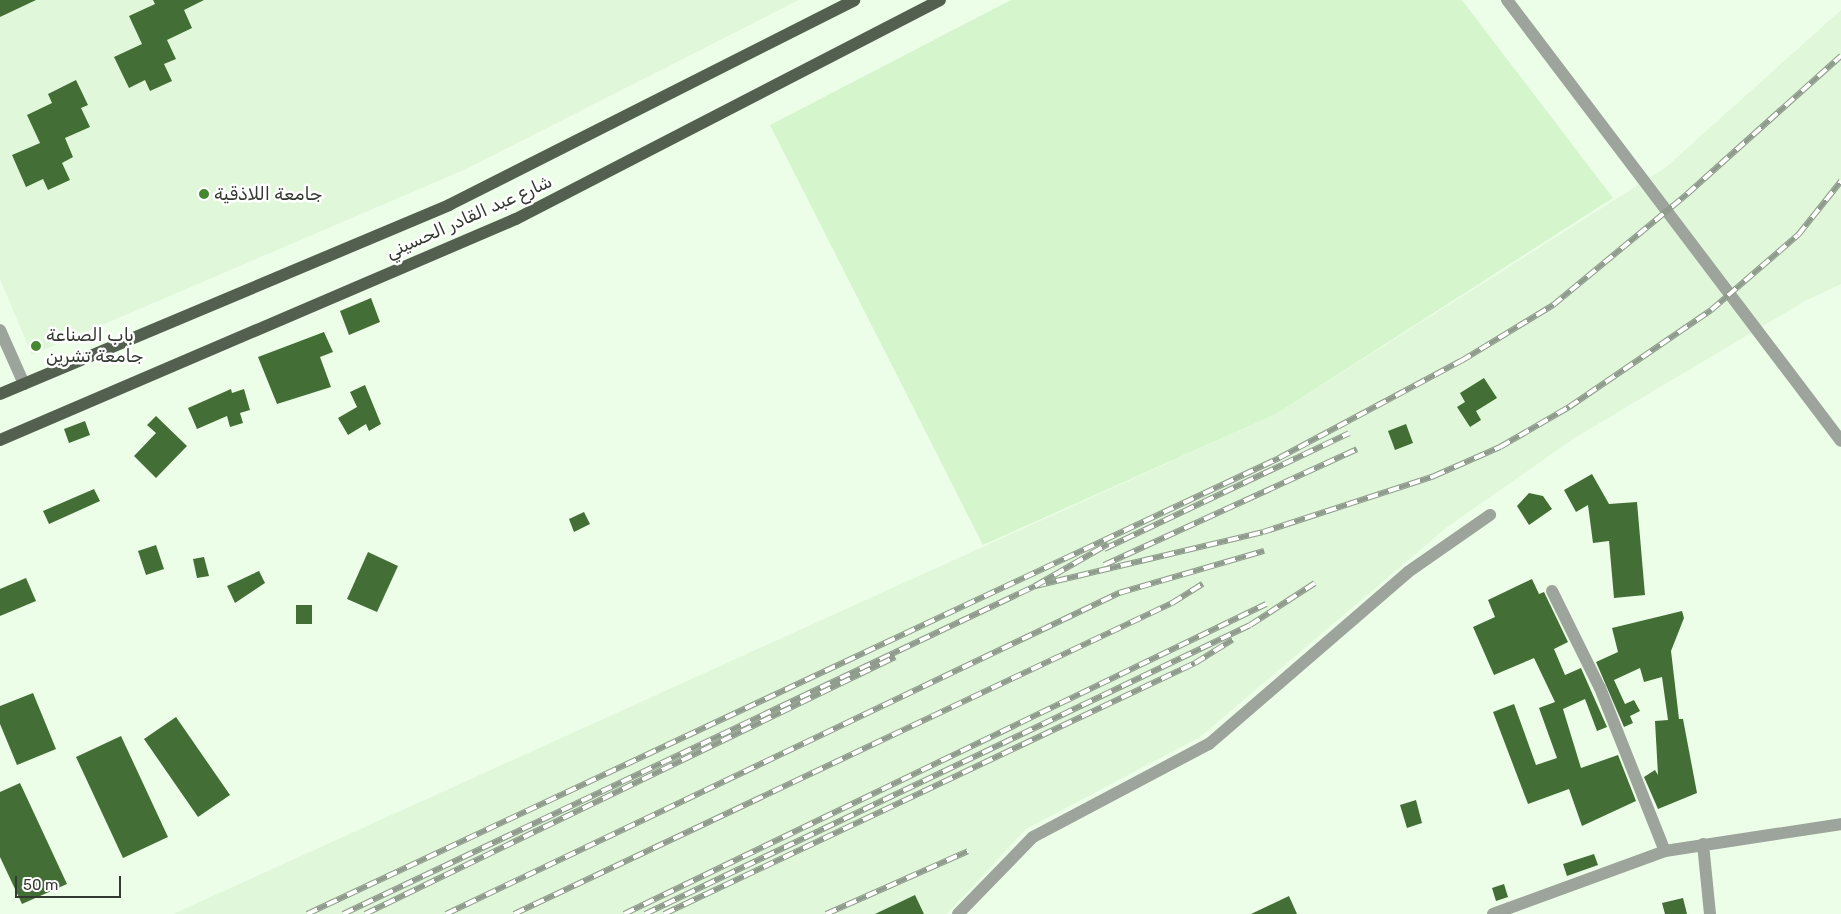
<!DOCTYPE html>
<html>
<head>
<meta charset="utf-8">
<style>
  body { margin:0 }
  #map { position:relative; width:1841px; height:914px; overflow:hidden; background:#edfee8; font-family:Rubik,"Noto Naskh Arabic",sans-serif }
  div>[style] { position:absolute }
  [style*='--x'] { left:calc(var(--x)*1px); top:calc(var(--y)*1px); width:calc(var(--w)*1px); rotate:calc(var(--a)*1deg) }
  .built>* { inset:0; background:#e0f7da }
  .green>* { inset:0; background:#d5f5cc }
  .building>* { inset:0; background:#436f37 }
  .minor>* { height:12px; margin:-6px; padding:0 6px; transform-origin:6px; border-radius:6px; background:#9da49b }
  .tertiary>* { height:12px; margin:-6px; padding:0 6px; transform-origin:6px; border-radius:6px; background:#9da49b }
  .primary>* { height:12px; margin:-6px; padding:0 6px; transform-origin:6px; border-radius:6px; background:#536050 }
  .rail>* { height:5.5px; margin-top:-2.75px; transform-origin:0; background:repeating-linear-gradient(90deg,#fff 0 11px,#8f9b8c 0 22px); box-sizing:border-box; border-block:1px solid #8f9b8c }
  .dots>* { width:14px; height:14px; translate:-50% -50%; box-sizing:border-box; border:2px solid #fff; border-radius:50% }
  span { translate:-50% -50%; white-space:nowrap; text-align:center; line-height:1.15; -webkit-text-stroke:5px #fff; paint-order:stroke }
  .poi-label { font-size:18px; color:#333a31 }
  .left { translate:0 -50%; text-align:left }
  .street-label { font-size:18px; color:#333a31 }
  .scale { position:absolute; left:15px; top:876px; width:106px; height:22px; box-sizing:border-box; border:2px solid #333a31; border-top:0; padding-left:6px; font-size:15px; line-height:18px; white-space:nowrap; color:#333a31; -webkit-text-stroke:4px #fff; paint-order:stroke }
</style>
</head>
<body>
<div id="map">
  <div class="built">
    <i style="clip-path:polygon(0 0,799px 0,466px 169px,32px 355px,0 279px)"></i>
    <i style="clip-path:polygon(1841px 10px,1841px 284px,1805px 301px,1576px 437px,1446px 528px,1200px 737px,1026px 829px,947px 914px,173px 914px,1276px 414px,1665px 168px)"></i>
  </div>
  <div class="green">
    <i style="clip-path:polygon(1011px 0,1462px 0,1613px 198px,1276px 414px,983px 545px,770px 125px)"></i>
  </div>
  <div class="building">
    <i style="clip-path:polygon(0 0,36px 0,0 17px)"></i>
    <i style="clip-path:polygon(153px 0,204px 0,184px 10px,192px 28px,167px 40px,176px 59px,164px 64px,172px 81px,150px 91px,145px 80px,129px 88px,114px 57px,142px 44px,129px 16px,155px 4px)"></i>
    <i style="clip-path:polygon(76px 80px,88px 105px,81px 108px,90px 127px,65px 138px,73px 157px,62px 163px,70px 180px,48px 190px,43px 179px,26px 187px,12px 155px,40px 143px,27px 115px,52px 103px,48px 94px)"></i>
    <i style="clip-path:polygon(371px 298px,380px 322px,349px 335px,340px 311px)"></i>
    <i style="clip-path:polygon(324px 332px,333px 352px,320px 357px,331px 387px,277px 404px,258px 357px)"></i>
    <i style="clip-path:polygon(1484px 378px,1497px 398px,1476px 411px,1481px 420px,1470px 427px,1457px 407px,1465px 402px,1460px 393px)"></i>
    <i style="clip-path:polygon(365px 385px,381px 424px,369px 431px,366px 424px,348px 435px,338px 418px,357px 407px,350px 392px)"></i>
    <i style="clip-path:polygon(231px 389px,232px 393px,244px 389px,250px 410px,240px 413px,243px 423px,230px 427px,227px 416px,197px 429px,188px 408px)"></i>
    <i style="clip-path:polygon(156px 416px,187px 446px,156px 478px,134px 456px,156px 433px,147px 425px)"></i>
    <i style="clip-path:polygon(85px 421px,90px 435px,69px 443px,64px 429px)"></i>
    <i style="clip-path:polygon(1406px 424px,1413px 443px,1395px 450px,1388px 431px)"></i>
    <i style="clip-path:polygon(1592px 474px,1609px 504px,1637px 502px,1645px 595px,1614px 598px,1609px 541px,1593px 543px,1588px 505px,1576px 512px,1564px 490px)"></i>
    <i style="clip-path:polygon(94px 489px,100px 501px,49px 524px,43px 511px)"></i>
    <i style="clip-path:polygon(1529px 493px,1543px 496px,1552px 509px,1529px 525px,1517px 506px)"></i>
    <i style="clip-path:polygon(584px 512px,590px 524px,574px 532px,569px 519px)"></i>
    <i style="clip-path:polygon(156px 545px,164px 569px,146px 575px,138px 551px)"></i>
    <i style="clip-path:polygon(368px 552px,398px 566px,377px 612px,347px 599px)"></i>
    <i style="clip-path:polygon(204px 557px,209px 576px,197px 578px,193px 559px)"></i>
    <i style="clip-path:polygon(259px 571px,265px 583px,235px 603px,227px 586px)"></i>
    <i style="clip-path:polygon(26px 578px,36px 601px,0 616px,0 589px)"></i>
    <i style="clip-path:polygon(1532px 579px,1539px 594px,1544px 592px,1568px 642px,1554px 649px,1565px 675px,1581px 668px,1607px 727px,1597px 731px,1585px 699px,1563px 709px,1581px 768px,1618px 755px,1636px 801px,1582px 826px,1569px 789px,1528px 804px,1493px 712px,1514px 704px,1536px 765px,1557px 758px,1539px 708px,1555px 702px,1534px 658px,1494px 675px,1473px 627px,1495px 617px,1488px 600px)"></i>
    <i style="clip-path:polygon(296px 605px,312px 605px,312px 624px,296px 624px)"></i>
    <i style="clip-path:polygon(1682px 611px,1684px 618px,1671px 651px,1679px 719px,1683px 719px,1697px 793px,1658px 809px,1644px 777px,1655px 770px,1658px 775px,1655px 721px,1668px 720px,1662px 677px,1644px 682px,1640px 668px,1614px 680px,1625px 704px,1634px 700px,1640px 711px,1630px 716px,1633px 723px,1624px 727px,1596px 662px,1618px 652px,1612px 628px)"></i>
    <i style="clip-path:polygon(33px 693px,56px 749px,17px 765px,0 724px,0 706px)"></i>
    <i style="clip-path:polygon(176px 717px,230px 795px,198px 817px,144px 739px)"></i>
    <i style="clip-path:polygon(121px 736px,168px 837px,123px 858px,76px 757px)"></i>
    <i style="clip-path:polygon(20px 783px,67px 884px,22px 904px,0 857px,0 792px)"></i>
    <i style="clip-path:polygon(1416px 800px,1422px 823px,1407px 828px,1400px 805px)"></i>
    <i style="clip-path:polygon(1594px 854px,1598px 865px,1567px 876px,1563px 864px)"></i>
    <i style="clip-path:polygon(1504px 884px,1508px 897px,1496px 901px,1492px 888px)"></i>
    <i style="clip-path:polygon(915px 895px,924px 914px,875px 914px)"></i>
    <i style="clip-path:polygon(1289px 896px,1297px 914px,1251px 914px)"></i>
    <i style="clip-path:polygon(1683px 898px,1687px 914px,1665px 914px,1662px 903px)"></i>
  </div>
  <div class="minor">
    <i style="--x:0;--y:330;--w:59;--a:66"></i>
    <i style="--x:1552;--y:591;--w:108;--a:63.7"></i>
    <i style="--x:1600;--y:688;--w:175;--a:68.3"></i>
    <i style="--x:1703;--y:844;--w:70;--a:84.3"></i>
    <i style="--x:958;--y:914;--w:107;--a:-45.8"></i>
    <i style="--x:1033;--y:837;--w:199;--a:-27.9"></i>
    <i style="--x:1209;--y:744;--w:263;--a:-40.8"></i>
    <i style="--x:1408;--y:572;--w:100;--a:-34.8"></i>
    <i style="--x:1493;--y:914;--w:183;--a:-20.1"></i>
    <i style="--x:1665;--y:851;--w:178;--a:-8.7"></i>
  </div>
  <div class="tertiary">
    <i style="--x:1507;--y:0;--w:553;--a:52.86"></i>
  </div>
  <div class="primary">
    <i style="--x:0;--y:394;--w:487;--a:-22.8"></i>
    <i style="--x:449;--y:205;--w:454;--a:-26.8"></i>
    <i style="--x:0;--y:440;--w:561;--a:-23.19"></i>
    <i style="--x:516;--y:219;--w:477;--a:-27.3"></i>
  </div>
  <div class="rail">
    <i style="--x:1104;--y:549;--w:271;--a:-25.3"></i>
    <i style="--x:1104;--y:565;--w:278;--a:-24.6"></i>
    <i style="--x:1035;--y:586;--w:234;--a:-13.3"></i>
    <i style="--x:1263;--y:532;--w:180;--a:-18.1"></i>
    <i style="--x:1434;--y:476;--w:72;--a:-23.7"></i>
    <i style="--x:1500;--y:447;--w:80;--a:-30.1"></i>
    <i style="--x:1569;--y:407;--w:172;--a:-34.3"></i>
    <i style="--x:1711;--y:310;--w:115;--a:-40.8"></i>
    <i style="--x:1798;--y:235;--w:69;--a:-51.5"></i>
    <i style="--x:307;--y:914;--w:1074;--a:-25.13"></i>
    <i style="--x:1279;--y:458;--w:206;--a:-28.1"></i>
    <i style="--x:1461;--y:361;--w:108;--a:-31.3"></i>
    <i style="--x:1553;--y:305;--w:174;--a:-39.6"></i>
    <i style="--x:1687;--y:194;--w:207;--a:-41.9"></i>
    <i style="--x:343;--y:914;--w:766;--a:-25.36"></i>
    <i style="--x:1035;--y:586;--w:84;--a:-29.9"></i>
    <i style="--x:365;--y:914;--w:589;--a:-25.87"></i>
    <i style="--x:446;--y:914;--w:746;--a:-25.5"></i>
    <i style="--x:1119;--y:593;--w:151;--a:-16.2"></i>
    <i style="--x:514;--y:914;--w:728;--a:-25.3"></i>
    <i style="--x:1172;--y:603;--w:36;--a:-32"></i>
    <i style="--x:624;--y:914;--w:713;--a:-25.77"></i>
    <i style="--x:645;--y:914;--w:670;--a:-25.53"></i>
    <i style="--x:1250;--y:625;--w:77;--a:-32.9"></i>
    <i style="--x:664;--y:914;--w:587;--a:-25.3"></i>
    <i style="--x:1195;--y:663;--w:44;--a:-31.9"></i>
    <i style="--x:826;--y:914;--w:155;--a:-23.9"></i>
  </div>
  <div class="dots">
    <i style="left:204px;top:194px;background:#44892e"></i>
    <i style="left:36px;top:346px;background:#44892e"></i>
  </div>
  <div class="poi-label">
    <span class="left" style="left:214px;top:194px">جامعة اللاذقية</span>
    <span class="left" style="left:46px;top:346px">باب الصناعة<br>جامعة تشرين</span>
  </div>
  <div class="street-label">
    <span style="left:469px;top:217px;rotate:-24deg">شارع عبد القادر الحسيني</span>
  </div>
  <div class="scale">50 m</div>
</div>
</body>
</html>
